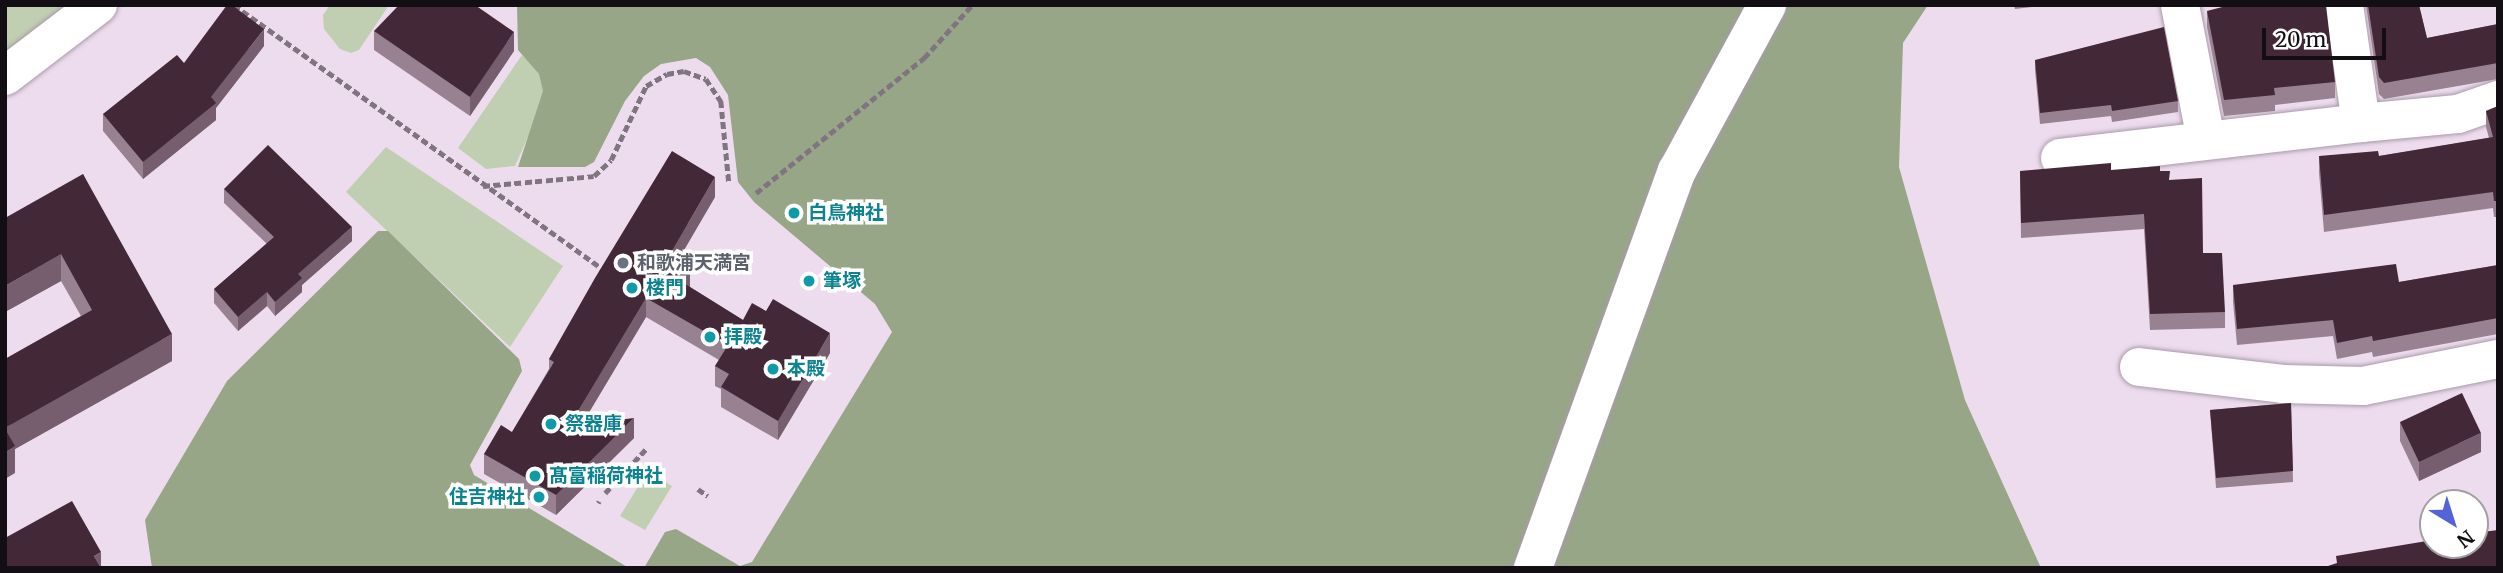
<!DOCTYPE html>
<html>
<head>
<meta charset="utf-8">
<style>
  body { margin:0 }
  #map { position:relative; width:2503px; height:573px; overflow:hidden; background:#eddcee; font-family:Merriweather,"Noto Sans JP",serif }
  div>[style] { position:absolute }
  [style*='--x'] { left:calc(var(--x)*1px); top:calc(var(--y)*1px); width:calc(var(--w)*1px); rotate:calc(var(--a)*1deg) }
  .green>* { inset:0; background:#c0cfb1 }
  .forest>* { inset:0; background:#97a687 }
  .path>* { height:4.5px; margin-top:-2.25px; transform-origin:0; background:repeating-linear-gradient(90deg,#7f7480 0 7px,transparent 0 10.5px) }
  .roads { filter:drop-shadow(0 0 2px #a99aaa) drop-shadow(0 0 2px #a99aaa) }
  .street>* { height:38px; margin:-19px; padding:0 19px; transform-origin:19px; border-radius:19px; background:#fff }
  .wall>* { inset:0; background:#988292 }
  .shaded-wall>* { inset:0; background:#765e6e }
  .building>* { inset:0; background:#432837 }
  .dots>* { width:19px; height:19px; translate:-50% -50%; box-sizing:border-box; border:4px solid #fff; border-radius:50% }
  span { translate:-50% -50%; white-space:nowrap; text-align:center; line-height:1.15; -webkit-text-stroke:7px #fff; paint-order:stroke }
  .culture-label { font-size:19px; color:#0d838f; font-weight:700 }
  .left { translate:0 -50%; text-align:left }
  .right { translate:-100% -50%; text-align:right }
  .worship-label { font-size:19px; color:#5b616d; font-weight:700 }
  .frame { position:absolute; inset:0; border:7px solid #130e14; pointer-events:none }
  .north { position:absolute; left:2419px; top:489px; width:70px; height:70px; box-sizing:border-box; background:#fff; border:2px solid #a19fa1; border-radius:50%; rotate:142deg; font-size:19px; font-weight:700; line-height:28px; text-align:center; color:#130e14 }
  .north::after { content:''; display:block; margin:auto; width:24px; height:32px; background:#5563d9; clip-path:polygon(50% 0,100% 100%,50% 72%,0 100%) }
  .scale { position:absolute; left:2262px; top:28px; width:124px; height:32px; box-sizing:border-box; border:4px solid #130e14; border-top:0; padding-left:9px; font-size:21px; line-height:24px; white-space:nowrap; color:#130e14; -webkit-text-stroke:5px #fff; paint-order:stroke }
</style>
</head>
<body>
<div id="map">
  <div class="green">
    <i style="clip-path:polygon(5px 5px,75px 5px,5px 57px)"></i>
    <i style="clip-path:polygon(330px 5px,389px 5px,359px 50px,351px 53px,340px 49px,324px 29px,323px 15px)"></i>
    <i style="clip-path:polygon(522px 55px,541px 73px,544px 91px,536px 119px,515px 166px,486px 169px,458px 148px)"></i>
    <i style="clip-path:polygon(386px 147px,563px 266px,510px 347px,346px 192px)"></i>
    <i style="clip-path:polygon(647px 472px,672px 486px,645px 530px,620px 516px)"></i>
  </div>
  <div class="forest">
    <i style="clip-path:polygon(517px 5px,1928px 5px,1903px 43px,1899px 167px,1965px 400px,2041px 568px,644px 568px,665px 532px,676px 529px,740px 566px,752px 562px,892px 332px,875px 304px,754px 202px,738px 182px,728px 95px,710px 67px,696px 58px,661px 64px,644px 76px,625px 101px,594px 162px,585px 167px,518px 167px,543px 91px,539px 74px,518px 50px)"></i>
    <i style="clip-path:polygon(378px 231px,388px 231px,519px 359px,522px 371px,470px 465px,474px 475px,629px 568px,152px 568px,145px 520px,227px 381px)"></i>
  </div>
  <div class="path">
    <i style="--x:234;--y:5;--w:454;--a:35.6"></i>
    <i style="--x:483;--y:186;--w:111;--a:-5.1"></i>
    <i style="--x:594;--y:176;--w:23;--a:-43"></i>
    <i style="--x:611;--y:160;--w:82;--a:-64.7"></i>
    <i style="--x:646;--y:86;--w:24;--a:-30"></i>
    <i style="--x:667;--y:74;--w:17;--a:-10"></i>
    <i style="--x:684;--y:71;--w:23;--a:20"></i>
    <i style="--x:706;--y:79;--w:27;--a:56"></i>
    <i style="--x:721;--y:101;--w:82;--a:84.4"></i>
    <i style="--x:756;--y:193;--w:216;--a:-38.8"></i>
    <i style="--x:924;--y:58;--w:72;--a:-47.8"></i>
    <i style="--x:698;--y:489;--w:12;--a:35"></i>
    <i style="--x:605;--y:493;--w:62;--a:-47"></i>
    <i style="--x:598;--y:503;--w:2;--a:-63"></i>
  </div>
  <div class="roads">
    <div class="street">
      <i style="--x:2180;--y:5;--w:137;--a:79.1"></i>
      <i style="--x:5;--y:76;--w:117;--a:-37.4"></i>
      <i style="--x:2361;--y:123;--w:97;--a:-5.3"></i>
      <i style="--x:2458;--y:114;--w:42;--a:-19.3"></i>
      <i style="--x:2060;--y:158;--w:303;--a:-6.6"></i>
      <i style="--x:2361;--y:123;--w:119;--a:-98.2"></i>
      <i style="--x:2139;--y:367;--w:145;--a:6.7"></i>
      <i style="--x:2283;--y:384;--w:80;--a:1.4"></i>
      <i style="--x:2363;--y:386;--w:138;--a:-11.3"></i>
      <i style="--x:1533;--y:568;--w:422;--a:-70.1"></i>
      <i style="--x:1677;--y:171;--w:189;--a:-61.5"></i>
    </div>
  </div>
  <div class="wall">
    <i style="clip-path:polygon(2014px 5px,2047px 5px,2015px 9px)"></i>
    <i style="clip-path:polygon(2366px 5px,2419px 5px,2427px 38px,2498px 24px,2498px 79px,2384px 99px,2379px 94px)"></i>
    <i style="clip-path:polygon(479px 8px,514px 51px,470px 116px,374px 50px,374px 31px)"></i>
    <i style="clip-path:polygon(2207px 11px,2335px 82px,2335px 98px,2275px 105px,2275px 111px,2224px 116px,2207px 27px)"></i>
    <i style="clip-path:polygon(264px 46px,216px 108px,216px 120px,143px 179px,103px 131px,103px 114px,184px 63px)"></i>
    <i style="clip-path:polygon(2035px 60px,2178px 101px,2178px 112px,2112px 122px,2111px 116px,2040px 124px,2035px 70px)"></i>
    <i style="clip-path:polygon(2498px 106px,2498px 217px,2494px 217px,2493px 208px,2324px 232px,2319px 173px,2319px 156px,2379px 156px,2489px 138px,2486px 127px,2486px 111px)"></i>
    <i style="clip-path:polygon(2111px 170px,2160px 171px,2169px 180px,2203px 253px,2225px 312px,2225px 328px,2150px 330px,2144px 229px,2021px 238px,2020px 171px)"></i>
    <i style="clip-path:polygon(83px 174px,172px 361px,15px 449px,15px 473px,5px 359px,81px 316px,61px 281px,5px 312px)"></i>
    <i style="clip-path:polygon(224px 189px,352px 241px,302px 285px,302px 292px,275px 316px,267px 306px,238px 331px,214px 303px,214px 289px,267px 244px,224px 203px)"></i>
    <i style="clip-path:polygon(715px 197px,677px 261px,690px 287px,743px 320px,830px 353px,778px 440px,721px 407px,721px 389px,715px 386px,715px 366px,719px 360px,646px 317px,582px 424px,634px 438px,556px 515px,484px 474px,484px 454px,512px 432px,549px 369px,549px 359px)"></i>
    <i style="clip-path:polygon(2498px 265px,2498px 334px,2373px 357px,2372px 352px,2337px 359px,2333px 336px,2237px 345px,2233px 302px,2233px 285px,2399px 282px)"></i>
    <i style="clip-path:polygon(2291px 403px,2293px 482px,2216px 488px,2210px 410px)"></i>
    <i style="clip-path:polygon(2400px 422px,2481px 452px,2419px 481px,2400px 441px)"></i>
  </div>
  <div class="shaded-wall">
    <i style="clip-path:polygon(264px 29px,264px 46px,216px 108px,216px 120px,143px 179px,143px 162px,211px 97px)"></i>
    <i style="clip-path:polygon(514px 32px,514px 51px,470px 116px,470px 97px)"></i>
    <i style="clip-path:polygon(715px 177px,715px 197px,669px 276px,669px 256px)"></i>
    <i style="clip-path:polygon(352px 227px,352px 241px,302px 285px,302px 292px,275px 316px,275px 302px,298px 274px)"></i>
    <i style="clip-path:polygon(61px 254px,61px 281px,5px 312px,5px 286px)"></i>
    <i style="clip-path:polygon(690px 268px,690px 288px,682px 282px)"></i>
    <i style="clip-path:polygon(267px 292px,267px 306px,238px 331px,238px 317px)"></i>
    <i style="clip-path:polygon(646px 298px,646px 317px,569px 446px,569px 426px)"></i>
    <i style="clip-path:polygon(830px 333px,830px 353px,778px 440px,778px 421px)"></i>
    <i style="clip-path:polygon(172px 334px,172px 361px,15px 449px,15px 473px,5px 479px,5px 428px)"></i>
    <i style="clip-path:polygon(634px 418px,634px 438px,556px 515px,556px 495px)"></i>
    <i style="clip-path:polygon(2481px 433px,2481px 452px,2419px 481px,2419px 462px)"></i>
    <i style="clip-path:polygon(101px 552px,101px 568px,94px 556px)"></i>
  </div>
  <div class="building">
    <i style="clip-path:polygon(227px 5px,232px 5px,264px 29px,211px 97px,216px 103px,143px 162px,103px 114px,177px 55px,184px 63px)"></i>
    <i style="clip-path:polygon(399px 5px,475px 5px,514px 32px,470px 97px,374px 31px)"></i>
    <i style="clip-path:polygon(2230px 5px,2326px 5px,2335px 82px,2274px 88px,2275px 95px,2224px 100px,2207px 11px)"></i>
    <i style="clip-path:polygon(2368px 5px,2419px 5px,2427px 38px,2498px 24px,2498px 63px,2384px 83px,2379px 77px)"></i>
    <i style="clip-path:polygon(2164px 27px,2178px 101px,2112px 111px,2111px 105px,2040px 113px,2035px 60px)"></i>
    <i style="clip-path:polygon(2498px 106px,2498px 201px,2494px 201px,2493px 192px,2324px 215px,2319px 156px,2378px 151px,2379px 156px,2493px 137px,2486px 111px)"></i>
    <i style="clip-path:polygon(268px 145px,352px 227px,298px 274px,302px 278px,275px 302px,267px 292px,238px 317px,214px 289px,274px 237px,224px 189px)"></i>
    <i style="clip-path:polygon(672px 151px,715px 177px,669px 256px,690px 268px,682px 282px,743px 320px,752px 303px,766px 311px,773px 299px,830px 333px,778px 421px,721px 387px,729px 374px,715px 366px,728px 345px,646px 298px,569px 426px,634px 418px,556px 495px,484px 454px,501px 425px,512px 432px,554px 362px,549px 359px,595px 278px)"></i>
    <i style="clip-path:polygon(2111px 163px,2111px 170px,2160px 166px,2160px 171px,2170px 171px,2169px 180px,2202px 178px,2203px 253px,2222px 253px,2225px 312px,2150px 314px,2144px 214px,2021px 223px,2020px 171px)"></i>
    <i style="clip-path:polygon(83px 174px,172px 334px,5px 428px,5px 359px,92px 310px,61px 254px,5px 286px,5px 218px)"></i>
    <i style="clip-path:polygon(2396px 264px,2399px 282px,2498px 265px,2498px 318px,2373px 341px,2372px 336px,2337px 343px,2333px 320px,2237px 329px,2233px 285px)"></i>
    <i style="clip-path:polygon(2462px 393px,2481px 433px,2419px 462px,2400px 422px)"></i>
    <i style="clip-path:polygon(2291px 403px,2293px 471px,2216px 478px,2210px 410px)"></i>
    <i style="clip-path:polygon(5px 429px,15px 446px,5px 452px)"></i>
    <i style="clip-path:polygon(72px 501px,101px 552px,94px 556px,101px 568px,5px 568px,5px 538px)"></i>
    <i style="clip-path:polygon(2498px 530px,2498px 568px,2322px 568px,2337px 563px,2336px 556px,2433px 540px,2433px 545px,2475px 545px,2475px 533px)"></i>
  </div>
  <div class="dots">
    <i style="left:794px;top:213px;background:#0f9aa8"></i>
    <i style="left:623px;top:263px;background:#6b7280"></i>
    <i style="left:809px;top:281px;background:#0f9aa8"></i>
    <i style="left:632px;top:288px;background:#0f9aa8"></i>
    <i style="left:710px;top:337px;background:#0f9aa8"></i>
    <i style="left:773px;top:369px;background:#0f9aa8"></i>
    <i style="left:551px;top:424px;background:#0f9aa8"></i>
    <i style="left:535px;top:476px;background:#0f9aa8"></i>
    <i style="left:539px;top:497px;background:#0f9aa8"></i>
  </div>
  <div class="culture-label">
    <span class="left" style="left:808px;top:213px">白鳥神社</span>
    <span class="left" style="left:823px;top:281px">筆塚</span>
    <span class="left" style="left:646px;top:288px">楼門</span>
    <span class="left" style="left:724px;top:337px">拝殿</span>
    <span class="left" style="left:787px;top:369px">本殿</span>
    <span class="left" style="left:565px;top:424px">祭器庫</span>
    <span class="left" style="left:549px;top:476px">髙富稲荷神社</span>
    <span class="right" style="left:525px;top:497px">住吉神社</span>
  </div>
  <div class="worship-label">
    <span class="left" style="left:637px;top:263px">和歌浦天満宮</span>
  </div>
  <div class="frame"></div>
  <div class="north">N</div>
  <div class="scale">20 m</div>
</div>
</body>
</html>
